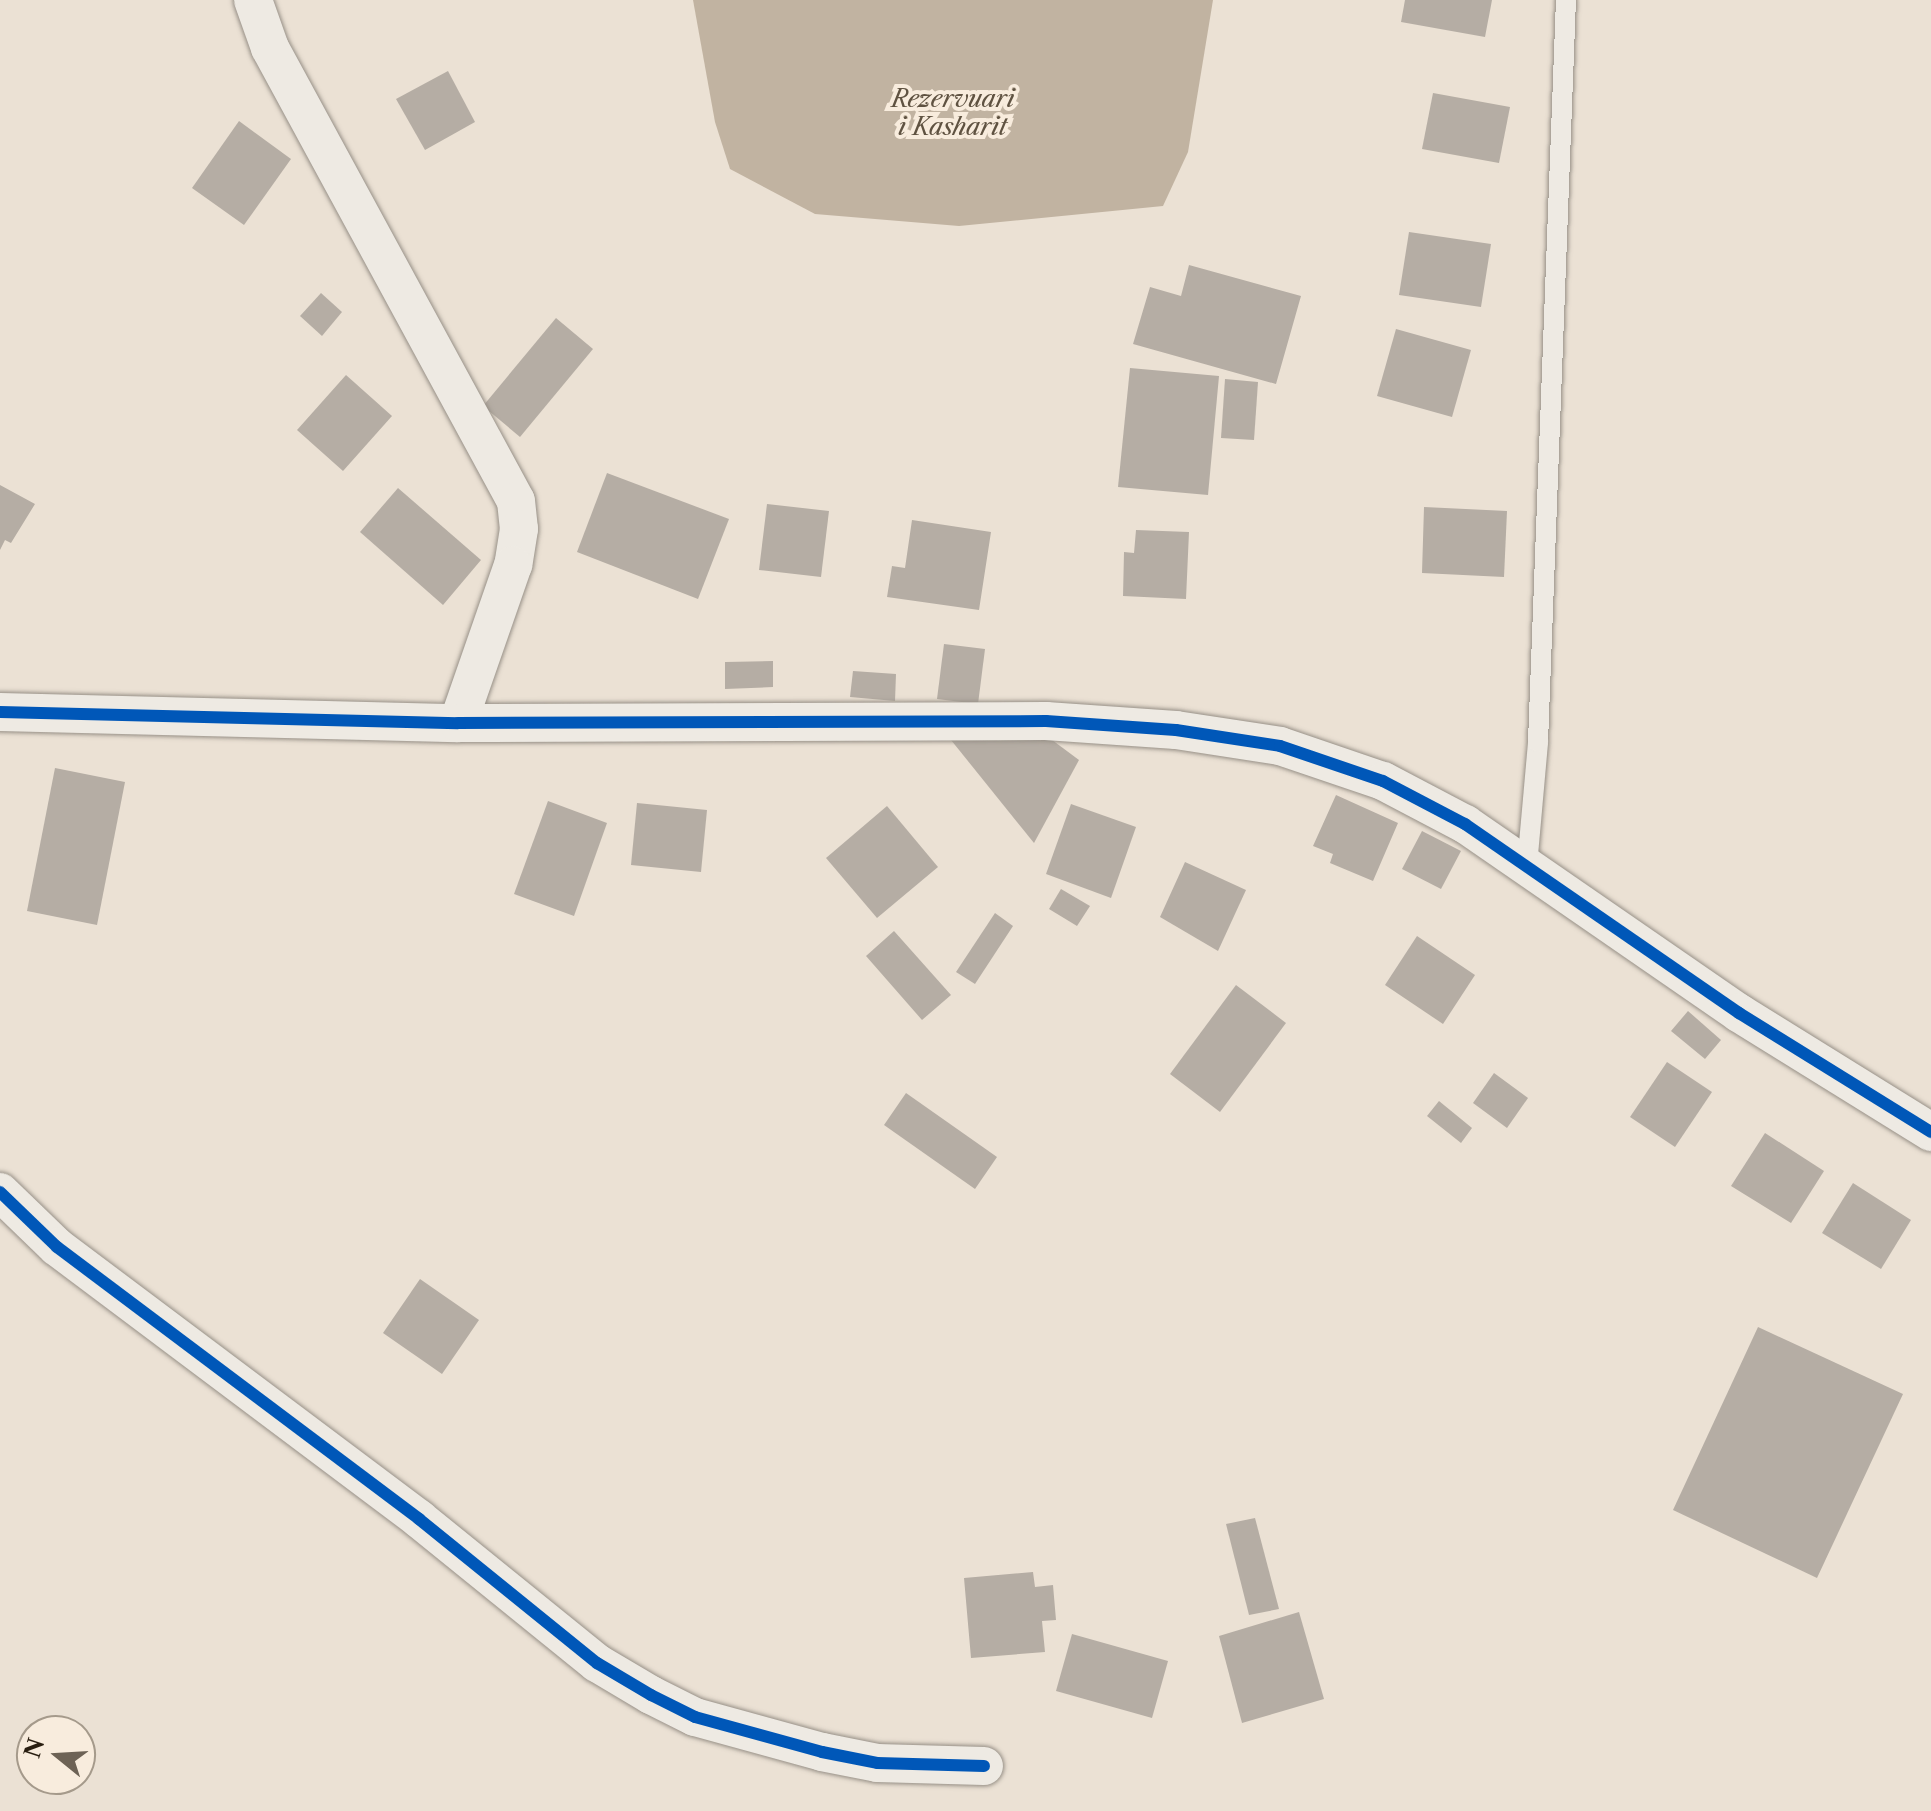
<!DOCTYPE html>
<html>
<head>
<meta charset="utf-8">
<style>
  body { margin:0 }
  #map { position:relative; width:1931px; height:1811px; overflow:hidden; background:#ebe1d4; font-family:"Libre Caslon Text",serif }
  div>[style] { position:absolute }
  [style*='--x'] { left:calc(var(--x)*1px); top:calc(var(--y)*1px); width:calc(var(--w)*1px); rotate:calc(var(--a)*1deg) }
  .water>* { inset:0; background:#c1b3a1 }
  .building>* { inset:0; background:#b5ada4 }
  .roads { filter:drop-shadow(0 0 2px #979087) drop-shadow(0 0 2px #979087) }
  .lane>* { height:20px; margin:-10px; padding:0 10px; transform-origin:10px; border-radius:10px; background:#eeeae3 }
  .street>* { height:38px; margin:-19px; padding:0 19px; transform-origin:19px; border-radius:19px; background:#eeeae3 }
  .cycleway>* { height:12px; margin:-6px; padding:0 6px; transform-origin:6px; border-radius:6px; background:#0057b8 }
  span { translate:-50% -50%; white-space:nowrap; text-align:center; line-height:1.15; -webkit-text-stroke:8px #f8ecdd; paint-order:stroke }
  .water-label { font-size:24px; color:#5f5241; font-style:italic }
  .north { position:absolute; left:16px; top:1715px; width:80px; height:80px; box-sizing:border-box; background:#f8ecdd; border:2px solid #a59a8b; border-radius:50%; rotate:288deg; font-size:22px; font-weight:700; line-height:32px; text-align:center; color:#291e10 }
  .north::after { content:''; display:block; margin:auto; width:28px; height:36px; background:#6d6255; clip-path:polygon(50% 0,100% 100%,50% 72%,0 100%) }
</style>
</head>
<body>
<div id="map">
  <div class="water">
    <i style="clip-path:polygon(693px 0,1213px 0,1188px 152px,1163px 206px,959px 226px,815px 214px,730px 169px,715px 122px)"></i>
  </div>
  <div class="building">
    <i style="clip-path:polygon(1405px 0,1492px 0,1485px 37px,1401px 22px)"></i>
    <i style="clip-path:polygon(448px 71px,475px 122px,425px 150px,396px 99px)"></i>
    <i style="clip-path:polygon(1433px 93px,1510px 107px,1499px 163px,1422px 149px)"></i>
    <i style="clip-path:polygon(239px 121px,291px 159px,244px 225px,192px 188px)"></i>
    <i style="clip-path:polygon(1409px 232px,1491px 244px,1481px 307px,1399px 295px)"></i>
    <i style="clip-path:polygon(1189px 265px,1301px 296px,1276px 384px,1133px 344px,1150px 287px,1181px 296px)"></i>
    <i style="clip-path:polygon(321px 293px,342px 312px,322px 336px,300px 316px)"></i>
    <i style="clip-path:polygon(556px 318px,593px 349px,520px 437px,483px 406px)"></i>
    <i style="clip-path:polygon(1396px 329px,1471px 350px,1452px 417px,1377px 396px)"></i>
    <i style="clip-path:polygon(1130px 368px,1219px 376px,1208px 495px,1118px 487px)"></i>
    <i style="clip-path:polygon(346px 375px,392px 416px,343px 471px,297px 430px)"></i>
    <i style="clip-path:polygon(1225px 379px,1258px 382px,1254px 440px,1221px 438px)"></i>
    <i style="clip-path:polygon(607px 473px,729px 519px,698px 599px,577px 552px)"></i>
    <i style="clip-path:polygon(0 485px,35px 504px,11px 543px,5px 540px,0 550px)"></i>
    <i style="clip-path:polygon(398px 488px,481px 560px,443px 605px,360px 532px)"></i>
    <i style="clip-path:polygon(767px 504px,829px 511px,821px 577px,759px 570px)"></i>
    <i style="clip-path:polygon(1424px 507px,1507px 511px,1504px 577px,1422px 573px)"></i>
    <i style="clip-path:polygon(912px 520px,991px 532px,979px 610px,887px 597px,892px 566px,905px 568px)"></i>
    <i style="clip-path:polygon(1136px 530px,1189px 532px,1186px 599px,1123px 596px,1124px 552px,1134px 553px)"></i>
    <i style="clip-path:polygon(944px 644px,985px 649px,978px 704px,937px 699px)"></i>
    <i style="clip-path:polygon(773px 661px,773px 687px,725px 689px,725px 662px)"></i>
    <i style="clip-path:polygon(853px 671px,896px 674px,895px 701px,850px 697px)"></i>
    <i style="clip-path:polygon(1044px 734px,1079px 760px,1034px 843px,951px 740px)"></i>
    <i style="clip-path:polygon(55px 768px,125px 782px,97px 925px,27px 911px)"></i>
    <i style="clip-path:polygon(1336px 795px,1398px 823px,1373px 881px,1330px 863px,1333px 854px,1313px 846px)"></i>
    <i style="clip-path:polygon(548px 801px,607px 823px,574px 916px,514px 894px)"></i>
    <i style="clip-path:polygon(637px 803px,707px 810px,701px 872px,631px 865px)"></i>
    <i style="clip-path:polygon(1071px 804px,1136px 827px,1111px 898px,1046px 874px)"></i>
    <i style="clip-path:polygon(887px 806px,938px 867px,877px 918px,826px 858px)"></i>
    <i style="clip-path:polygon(1422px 831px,1461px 851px,1441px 889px,1402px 869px)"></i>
    <i style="clip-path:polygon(1185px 862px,1246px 890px,1218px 951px,1160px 917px)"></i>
    <i style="clip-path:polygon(1061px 889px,1090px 906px,1077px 926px,1049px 909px)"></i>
    <i style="clip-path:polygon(995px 913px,1013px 926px,975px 984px,956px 972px)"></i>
    <i style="clip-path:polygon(894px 931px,951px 995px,922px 1020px,866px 956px)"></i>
    <i style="clip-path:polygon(1417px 936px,1475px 975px,1443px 1024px,1385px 985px)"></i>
    <i style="clip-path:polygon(1236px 985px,1286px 1023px,1220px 1112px,1170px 1074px)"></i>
    <i style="clip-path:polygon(1688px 1011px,1721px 1040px,1705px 1059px,1671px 1031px)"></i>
    <i style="clip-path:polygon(1667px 1062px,1712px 1092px,1675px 1147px,1630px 1117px)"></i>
    <i style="clip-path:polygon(1494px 1073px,1528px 1098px,1507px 1128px,1473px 1103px)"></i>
    <i style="clip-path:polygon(906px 1093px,997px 1157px,975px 1189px,884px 1125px)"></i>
    <i style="clip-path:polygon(1439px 1101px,1472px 1128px,1461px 1143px,1427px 1116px)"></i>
    <i style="clip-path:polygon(1765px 1133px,1824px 1171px,1791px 1223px,1731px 1186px)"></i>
    <i style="clip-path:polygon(1853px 1183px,1911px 1220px,1881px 1269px,1822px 1233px)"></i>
    <i style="clip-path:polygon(420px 1279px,479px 1320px,442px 1374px,383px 1333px)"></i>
    <i style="clip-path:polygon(1758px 1327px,1903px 1394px,1817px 1578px,1673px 1510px)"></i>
    <i style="clip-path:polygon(1255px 1518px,1279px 1609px,1249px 1615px,1226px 1524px)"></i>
    <i style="clip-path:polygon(1033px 1572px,1035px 1587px,1053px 1585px,1056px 1620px,1042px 1621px,1045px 1652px,971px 1658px,964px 1578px)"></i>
    <i style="clip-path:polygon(1299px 1612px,1324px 1699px,1242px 1723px,1219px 1636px)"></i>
    <i style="clip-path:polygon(1072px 1634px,1168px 1661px,1152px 1718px,1056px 1691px)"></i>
  </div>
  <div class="roads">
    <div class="lane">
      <i style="--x:1527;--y:866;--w:124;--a:-84.9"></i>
      <i style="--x:1538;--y:742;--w:743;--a:-87.84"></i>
    </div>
    <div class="street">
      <i style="--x:253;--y:0;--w:51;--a:70.5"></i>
      <i style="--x:270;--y:48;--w:515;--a:61.5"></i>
      <i style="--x:516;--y:501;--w:28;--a:84"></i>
      <i style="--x:519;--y:529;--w:36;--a:99"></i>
      <i style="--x:513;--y:565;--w:167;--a:109.2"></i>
      <i style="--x:0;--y:712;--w:458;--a:1.4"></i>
      <i style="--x:458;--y:723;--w:588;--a:-0.19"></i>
      <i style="--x:1046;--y:721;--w:130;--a:4"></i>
      <i style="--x:1176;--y:730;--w:105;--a:8.7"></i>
      <i style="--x:1280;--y:746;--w:109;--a:18.8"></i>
      <i style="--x:1383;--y:781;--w:93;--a:27.7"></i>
      <i style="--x:1465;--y:824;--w:333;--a:34.6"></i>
      <i style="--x:1739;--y:1013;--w:226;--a:31.8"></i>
      <i style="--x:0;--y:1192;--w:79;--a:44"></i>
      <i style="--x:57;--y:1247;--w:453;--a:36.9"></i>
      <i style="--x:419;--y:1519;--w:229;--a:39"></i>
      <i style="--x:597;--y:1663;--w:63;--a:30.7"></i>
      <i style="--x:651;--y:1695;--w:49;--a:26.6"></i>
      <i style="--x:695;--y:1717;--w:132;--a:15.4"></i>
      <i style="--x:822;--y:1752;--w:56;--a:11.3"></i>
      <i style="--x:877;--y:1763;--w:107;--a:1.6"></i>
    </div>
  </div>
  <div class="cycleway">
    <i style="--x:0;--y:712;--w:458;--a:1.4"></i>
    <i style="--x:458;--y:723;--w:588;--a:-0.19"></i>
    <i style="--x:1046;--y:721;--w:130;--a:4"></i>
    <i style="--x:1176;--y:730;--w:105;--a:8.7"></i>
    <i style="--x:1280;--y:746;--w:109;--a:18.8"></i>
    <i style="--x:1383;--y:781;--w:93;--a:27.7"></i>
    <i style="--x:1465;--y:824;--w:333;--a:34.6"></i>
    <i style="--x:1739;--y:1013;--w:226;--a:31.8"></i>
    <i style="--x:0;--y:1192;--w:79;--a:44"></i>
    <i style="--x:57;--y:1247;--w:453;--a:36.9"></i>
    <i style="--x:419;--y:1519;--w:229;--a:39"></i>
    <i style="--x:597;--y:1663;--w:63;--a:30.7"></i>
    <i style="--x:651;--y:1695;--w:49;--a:26.6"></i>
    <i style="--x:695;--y:1717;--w:132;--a:15.4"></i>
    <i style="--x:822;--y:1752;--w:56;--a:11.3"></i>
    <i style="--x:877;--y:1763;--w:107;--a:1.6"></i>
  </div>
  <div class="water-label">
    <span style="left:953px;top:113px">Rezervuari<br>i Kasharit</span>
  </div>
  <div class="north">N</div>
</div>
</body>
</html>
